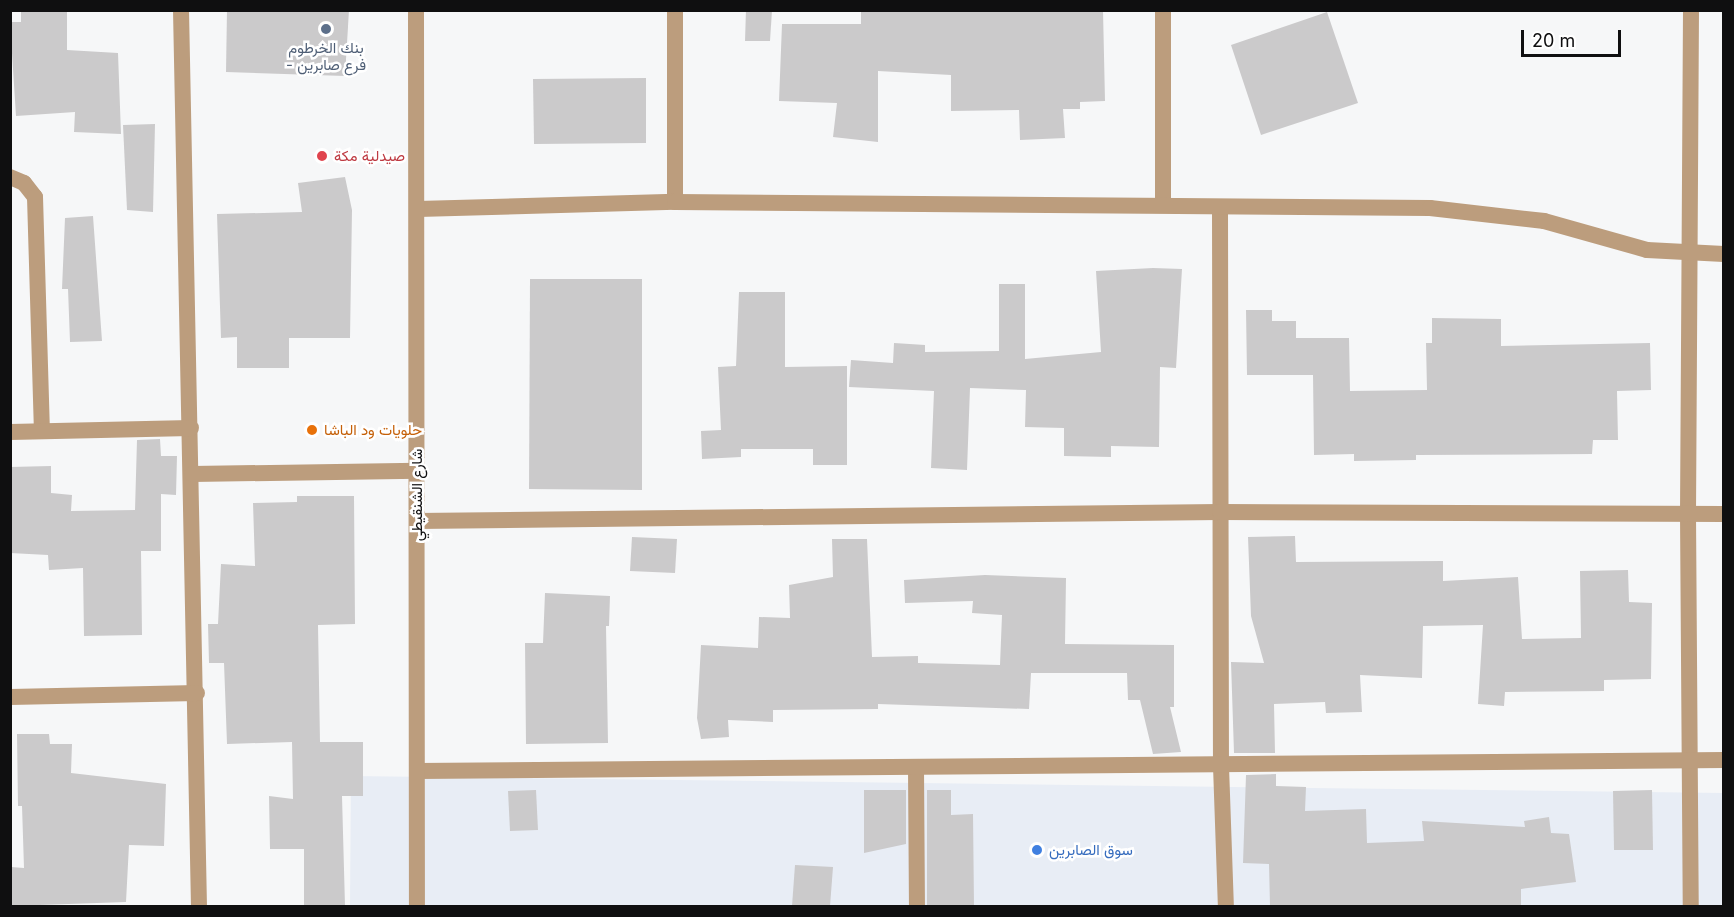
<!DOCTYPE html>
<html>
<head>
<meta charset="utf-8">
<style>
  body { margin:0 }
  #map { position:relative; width:1734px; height:917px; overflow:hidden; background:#f6f7f8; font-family:Inter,Vazirmatn,sans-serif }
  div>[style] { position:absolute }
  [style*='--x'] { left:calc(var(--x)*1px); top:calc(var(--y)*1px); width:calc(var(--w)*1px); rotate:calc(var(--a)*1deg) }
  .built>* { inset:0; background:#e8edf5 }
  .building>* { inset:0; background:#cbcacb }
  .minor>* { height:16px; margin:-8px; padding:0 8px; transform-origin:8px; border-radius:8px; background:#bc9d7d }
  .tertiary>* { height:16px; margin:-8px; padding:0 8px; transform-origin:8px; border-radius:8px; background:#bc9d7d }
  .dots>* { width:16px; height:16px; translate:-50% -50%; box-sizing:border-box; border:3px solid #fff; border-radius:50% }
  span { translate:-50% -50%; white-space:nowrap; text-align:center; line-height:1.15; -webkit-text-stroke:5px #fff; paint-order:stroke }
  .service-label { font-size:15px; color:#4e5e75 }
  .health-label { font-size:15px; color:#be3a42 }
  .left { translate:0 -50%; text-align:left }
  .food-label { font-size:15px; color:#c56008 }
  .street-label { font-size:15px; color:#0f0f10 }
  .shop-label { font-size:15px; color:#366cbe }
  .frame { position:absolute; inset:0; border:12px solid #0f0f10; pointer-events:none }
  .scale { position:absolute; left:1521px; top:30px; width:100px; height:27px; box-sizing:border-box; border:3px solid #0f0f10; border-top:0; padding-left:8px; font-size:18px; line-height:21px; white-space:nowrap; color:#0f0f10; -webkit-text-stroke:4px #fff; paint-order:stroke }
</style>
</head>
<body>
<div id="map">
  <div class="built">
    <i style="clip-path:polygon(351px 776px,1723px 793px,1723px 906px,350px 906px)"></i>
  </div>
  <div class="building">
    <i style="clip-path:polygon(21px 10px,67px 10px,67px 50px,118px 53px,121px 134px,74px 132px,75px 112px,16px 116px,10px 22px,21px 22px)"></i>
    <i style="clip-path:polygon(227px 10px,349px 10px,345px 76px,226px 72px)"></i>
    <i style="clip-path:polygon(746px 10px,772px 10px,770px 41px,745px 41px)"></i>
    <i style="clip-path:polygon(861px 10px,1103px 10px,1105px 101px,1080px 102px,1080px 109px,1063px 109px,1065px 138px,1020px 140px,1019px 110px,951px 111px,951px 75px,878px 71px,878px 142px,833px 137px,837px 103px,779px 101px,782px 24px,861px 24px)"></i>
    <i style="clip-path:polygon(1327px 12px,1358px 103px,1261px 135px,1231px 45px)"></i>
    <i style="clip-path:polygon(646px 78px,646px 143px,534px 144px,533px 79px)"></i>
    <i style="clip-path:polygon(155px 124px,153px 212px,127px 210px,123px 125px)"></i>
    <i style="clip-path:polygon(345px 177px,352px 210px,350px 338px,289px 338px,289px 368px,237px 368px,237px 337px,221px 338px,217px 214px,302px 212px,298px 183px)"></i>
    <i style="clip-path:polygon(93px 216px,102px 341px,70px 342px,68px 289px,62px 289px,65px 218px)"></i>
    <i style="clip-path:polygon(1153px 268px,1182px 269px,1176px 368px,1160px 367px,1159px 447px,1111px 446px,1111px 457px,1064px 456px,1064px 428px,1025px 427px,1026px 390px,970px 388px,967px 470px,931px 468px,934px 391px,849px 387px,851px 360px,893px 363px,894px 343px,925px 345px,925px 352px,999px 351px,999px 284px,1025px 284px,1025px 359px,1101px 352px,1096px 271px)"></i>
    <i style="clip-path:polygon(530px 279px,642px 279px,642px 490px,529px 489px)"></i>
    <i style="clip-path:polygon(739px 292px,785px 292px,785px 367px,847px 366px,847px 465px,813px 465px,813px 449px,741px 449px,741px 457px,702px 459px,701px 431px,721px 430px,718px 367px,736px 366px)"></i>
    <i style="clip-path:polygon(1246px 310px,1272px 310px,1272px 321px,1296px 321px,1296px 338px,1349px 338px,1350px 391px,1427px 390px,1426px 343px,1432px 343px,1432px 318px,1501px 319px,1501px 346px,1650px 343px,1651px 390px,1617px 391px,1618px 440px,1593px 440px,1592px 454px,1416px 455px,1416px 460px,1354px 461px,1354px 454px,1314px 455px,1313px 375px,1247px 375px)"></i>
    <i style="clip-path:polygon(160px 439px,161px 456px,177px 456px,176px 495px,161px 494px,161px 551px,141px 551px,142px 635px,84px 636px,83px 568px,49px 570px,48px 555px,10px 553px,10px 467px,51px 466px,51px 493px,72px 495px,71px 511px,135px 510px,137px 440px)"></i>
    <i style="clip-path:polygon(297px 496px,354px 496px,355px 624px,318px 625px,320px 742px,363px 742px,363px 796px,342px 796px,345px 906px,304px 906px,304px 849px,270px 849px,269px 796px,293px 799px,292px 742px,227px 744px,224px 663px,209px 663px,208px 624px,218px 624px,221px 564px,255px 566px,253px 503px,297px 502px)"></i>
    <i style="clip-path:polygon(1295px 536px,1296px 562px,1443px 561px,1443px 581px,1518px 577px,1522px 639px,1581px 638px,1580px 571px,1628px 570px,1629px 602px,1652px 603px,1651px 679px,1604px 680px,1604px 691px,1505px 692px,1504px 706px,1478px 704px,1483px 625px,1423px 626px,1422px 678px,1360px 675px,1362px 712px,1326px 713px,1325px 702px,1274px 704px,1275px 753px,1234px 753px,1231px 662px,1264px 663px,1251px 616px,1248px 537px)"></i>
    <i style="clip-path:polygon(632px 537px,677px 539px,675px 573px,630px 571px)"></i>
    <i style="clip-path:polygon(832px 539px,867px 539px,872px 657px,918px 656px,918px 663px,1000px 665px,1002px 615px,972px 613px,973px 601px,905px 603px,904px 580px,985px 575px,1066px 578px,1065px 644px,1174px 645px,1174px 707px,1170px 707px,1181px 752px,1153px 754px,1140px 700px,1128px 700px,1127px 673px,1031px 673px,1029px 709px,878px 704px,878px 709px,773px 710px,773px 722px,728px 720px,729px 737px,701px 739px,697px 718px,701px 645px,758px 648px,759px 617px,790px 618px,789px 585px,833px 577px)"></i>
    <i style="clip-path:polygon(545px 593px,610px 596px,609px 626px,606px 626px,608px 743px,526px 744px,525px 643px,543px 643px)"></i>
    <i style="clip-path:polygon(17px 734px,49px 734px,50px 744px,72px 744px,71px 773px,166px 784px,164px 846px,129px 845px,126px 902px,11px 906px,11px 867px,24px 868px,22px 806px,18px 806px)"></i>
    <i style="clip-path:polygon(1276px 774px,1276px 786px,1306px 787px,1305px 811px,1366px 809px,1367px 843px,1424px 841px,1422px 821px,1525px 827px,1524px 821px,1549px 817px,1551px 833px,1569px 834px,1576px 882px,1521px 889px,1521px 906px,1270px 906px,1269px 864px,1243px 863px,1246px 775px)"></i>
    <i style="clip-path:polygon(536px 790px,538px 830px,510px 831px,508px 791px)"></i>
    <i style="clip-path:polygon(864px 790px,906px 790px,906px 844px,864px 853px)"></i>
    <i style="clip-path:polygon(927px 790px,951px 790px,951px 815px,973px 814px,974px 906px,927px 906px)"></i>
    <i style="clip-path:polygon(1652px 790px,1653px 850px,1614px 850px,1613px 791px)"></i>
    <i style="clip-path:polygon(795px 865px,833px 867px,830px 906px,792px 906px)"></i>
  </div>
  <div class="minor">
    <i style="--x:181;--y:10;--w:896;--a:88.85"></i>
    <i style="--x:675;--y:10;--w:192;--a:90"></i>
    <i style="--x:1691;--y:10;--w:504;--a:90.34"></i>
    <i style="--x:1688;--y:514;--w:392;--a:89.6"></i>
    <i style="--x:10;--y:177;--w:15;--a:23"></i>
    <i style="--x:24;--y:183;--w:18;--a:52"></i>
    <i style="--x:35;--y:197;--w:234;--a:88.3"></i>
    <i style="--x:1163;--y:204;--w:194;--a:-90"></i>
    <i style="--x:1220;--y:207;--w:559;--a:89.9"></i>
    <i style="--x:1221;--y:766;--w:140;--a:88"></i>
    <i style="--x:418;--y:209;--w:257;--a:-1.6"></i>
    <i style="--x:675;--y:202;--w:755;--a:0.46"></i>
    <i style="--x:1430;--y:208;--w:115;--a:6.5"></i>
    <i style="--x:1544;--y:221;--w:107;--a:15.7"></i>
    <i style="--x:1647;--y:250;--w:77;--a:3"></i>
    <i style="--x:10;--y:432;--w:181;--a:-1.3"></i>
    <i style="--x:192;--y:474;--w:226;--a:-0.8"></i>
    <i style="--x:417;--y:521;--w:803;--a:-0.64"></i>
    <i style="--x:1220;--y:512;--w:504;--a:0.23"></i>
    <i style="--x:10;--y:697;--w:187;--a:-1.2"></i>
    <i style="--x:916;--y:768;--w:138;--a:89.6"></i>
    <i style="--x:418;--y:771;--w:1306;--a:-0.48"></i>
  </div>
  <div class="tertiary">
    <i style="--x:416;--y:10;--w:896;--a:89.94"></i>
  </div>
  <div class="dots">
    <i style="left:326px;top:29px;background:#5c6f8a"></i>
    <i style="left:322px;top:156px;background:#e0444e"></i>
    <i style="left:312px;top:430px;background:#e8710a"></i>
    <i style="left:1037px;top:850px;background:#3f7fe0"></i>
  </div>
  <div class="service-label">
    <span style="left:326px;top:56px">بنك الخرطوم<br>- فرع صابرين</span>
  </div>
  <div class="health-label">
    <span class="left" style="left:334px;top:156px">صيدلية مكة</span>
  </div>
  <div class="food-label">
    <span class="left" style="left:324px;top:430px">حلويات ود الباشا</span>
  </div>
  <div class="street-label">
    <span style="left:417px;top:495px;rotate:-90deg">شارع الشنقيطي</span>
  </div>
  <div class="shop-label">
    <span class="left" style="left:1049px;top:850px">سوق الصابرين</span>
  </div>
  <div class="frame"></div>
  <div class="scale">20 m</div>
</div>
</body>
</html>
